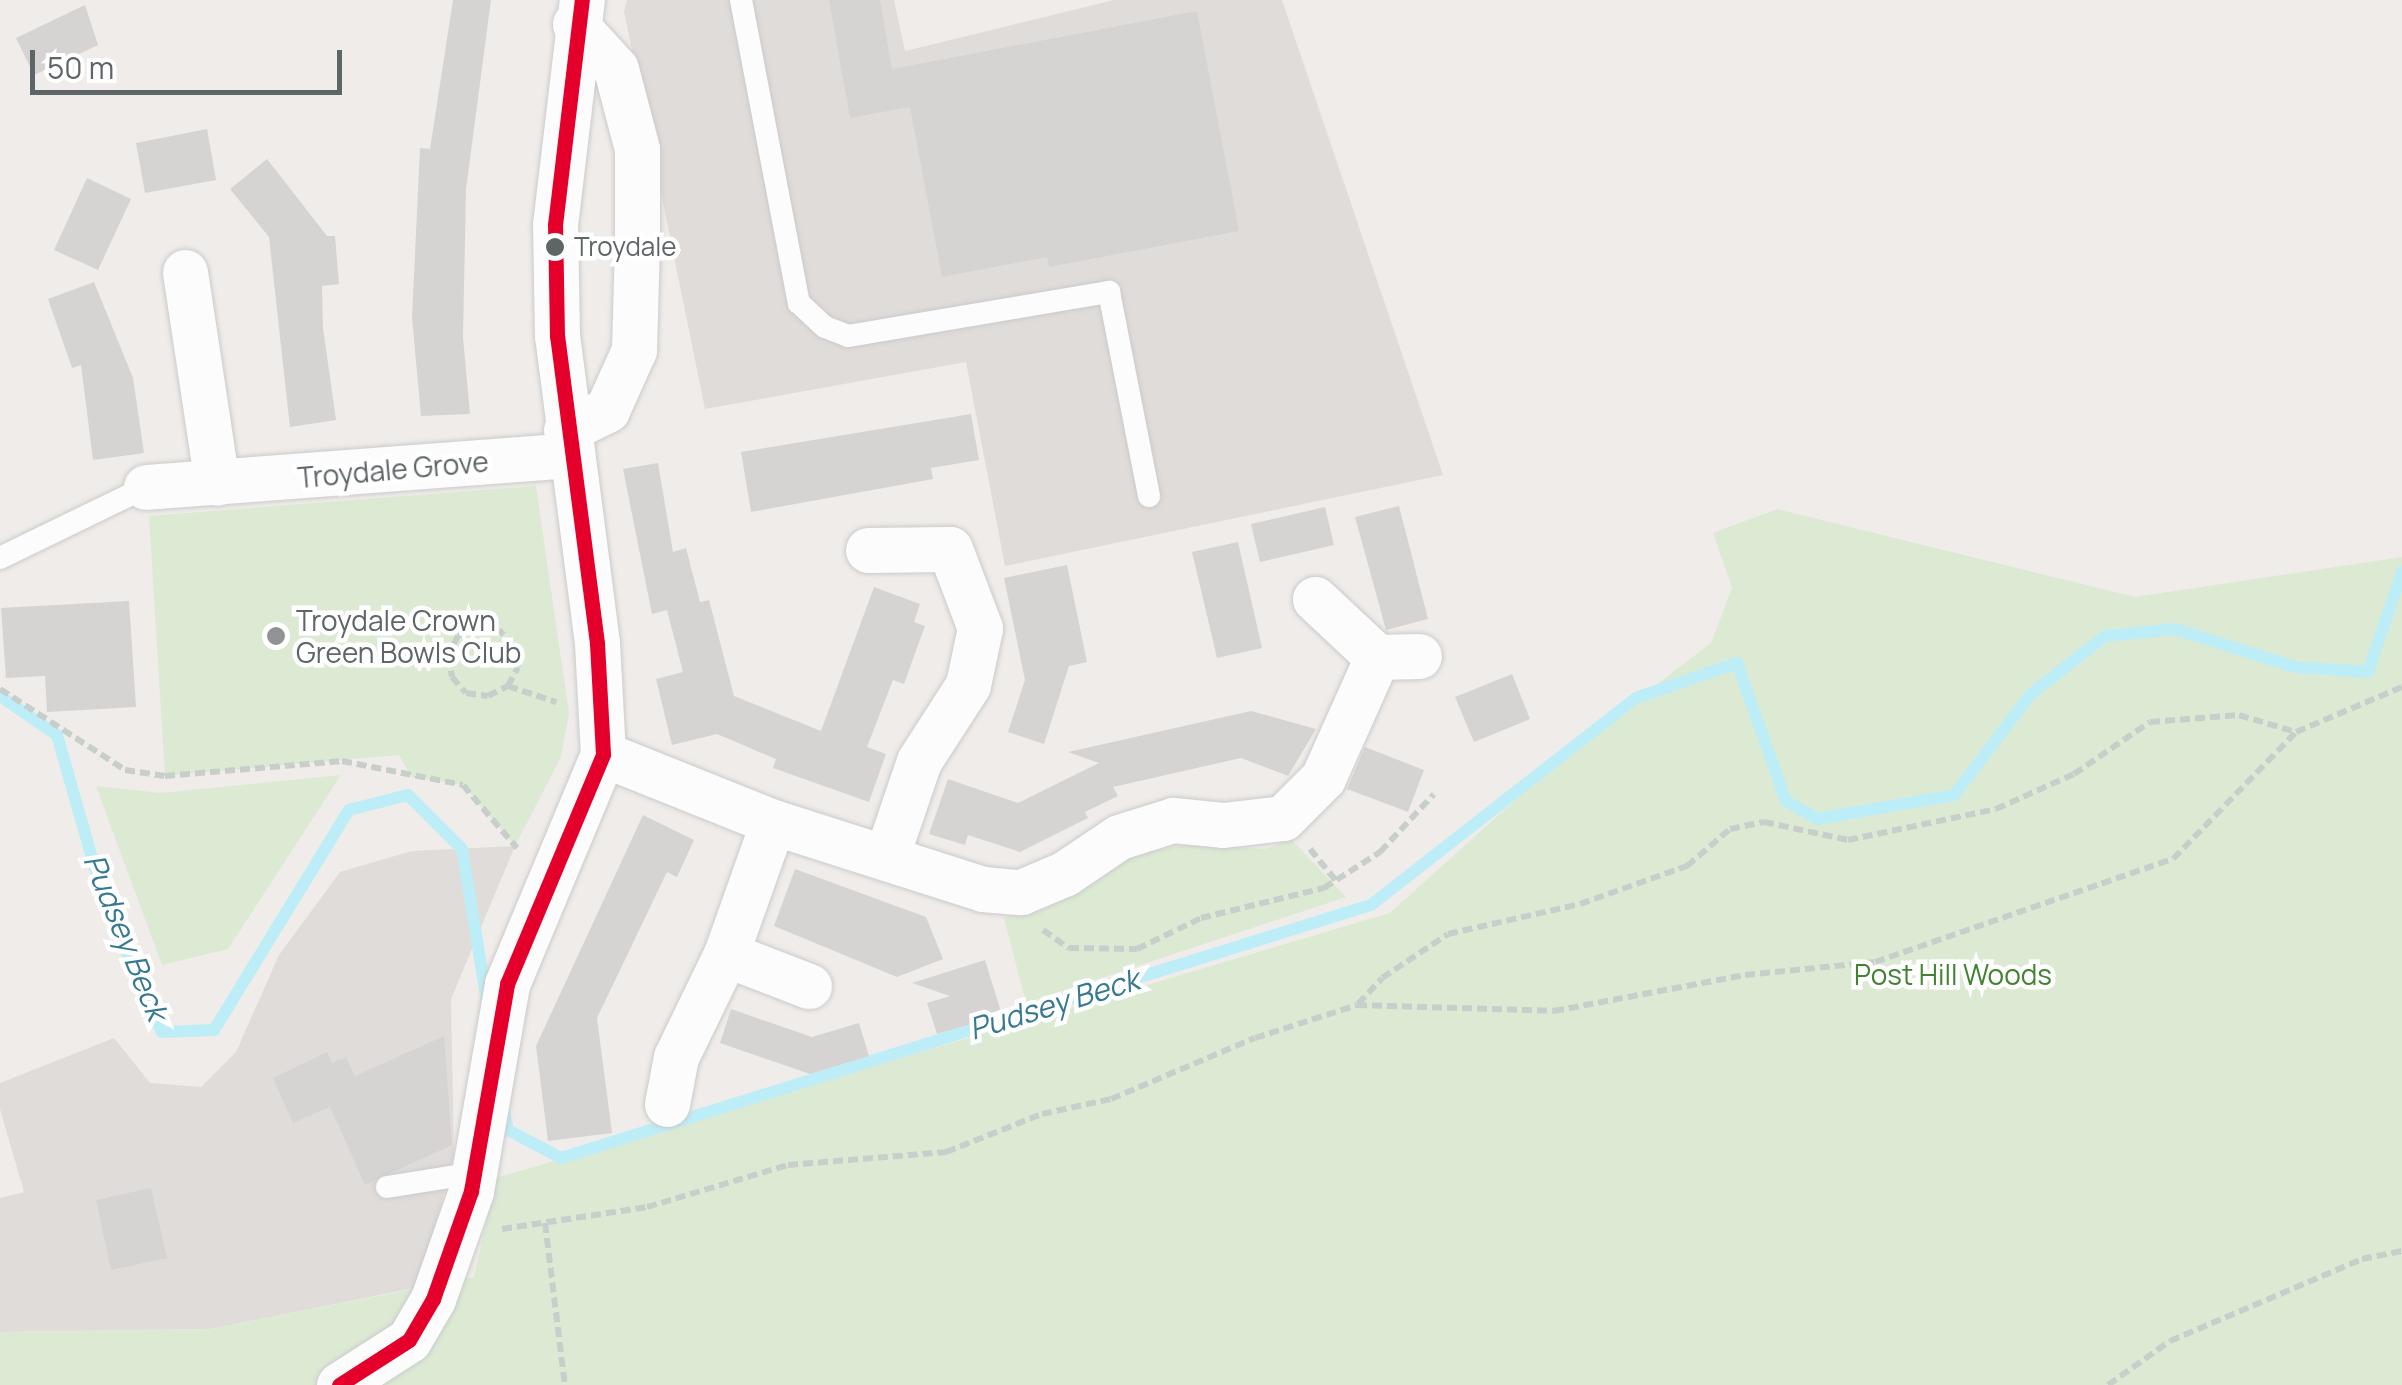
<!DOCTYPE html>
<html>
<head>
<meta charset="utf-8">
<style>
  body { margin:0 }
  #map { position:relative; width:2402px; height:1385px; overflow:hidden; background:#efece9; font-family:Manrope,sans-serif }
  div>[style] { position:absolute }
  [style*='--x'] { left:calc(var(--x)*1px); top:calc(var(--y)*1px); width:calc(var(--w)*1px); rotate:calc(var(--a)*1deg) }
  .industrial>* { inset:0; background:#e0dcda }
  .green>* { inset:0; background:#dcead4 }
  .stream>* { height:12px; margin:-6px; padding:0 6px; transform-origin:6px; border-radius:6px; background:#bdeef8 }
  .building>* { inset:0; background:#d6d4d3 }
  .path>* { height:6px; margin-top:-3px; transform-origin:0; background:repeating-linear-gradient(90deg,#c8cfca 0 10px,transparent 0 15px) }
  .roads { filter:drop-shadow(0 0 2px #cbcbcb) drop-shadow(0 0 2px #cbcbcb) }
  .lane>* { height:22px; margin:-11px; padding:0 11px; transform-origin:11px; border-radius:11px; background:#fdfcfc }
  .street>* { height:45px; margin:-22.5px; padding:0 22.5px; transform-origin:22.5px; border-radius:22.5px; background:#fdfcfc }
  .bus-1>* { height:15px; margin:-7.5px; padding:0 7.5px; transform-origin:7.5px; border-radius:7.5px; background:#e4002b }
  .dots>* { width:28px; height:28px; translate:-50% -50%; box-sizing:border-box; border:5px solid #fff; border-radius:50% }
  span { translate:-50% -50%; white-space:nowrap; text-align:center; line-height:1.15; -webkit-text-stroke:9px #fff; paint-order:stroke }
  .bus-label { font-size:26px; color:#5e6567 }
  .left { translate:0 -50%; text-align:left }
  .street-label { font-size:28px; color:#5e6567 }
  .poi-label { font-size:28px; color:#5e6567 }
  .park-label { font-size:28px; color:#428331 }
  .water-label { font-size:30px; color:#357992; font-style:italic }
  .scale { position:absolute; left:30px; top:50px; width:312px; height:45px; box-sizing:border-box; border:5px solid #5e6567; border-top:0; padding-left:12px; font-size:30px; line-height:35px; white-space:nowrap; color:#5e6567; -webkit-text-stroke:8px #fff; paint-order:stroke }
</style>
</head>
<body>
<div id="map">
  <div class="industrial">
    <i style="clip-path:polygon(627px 0,894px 0,905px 51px,1114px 0,1282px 0,1443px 475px,1005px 566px,966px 362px,705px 409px,624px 11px)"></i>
    <i style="clip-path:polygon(515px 846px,451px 999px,454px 1155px,419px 1287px,210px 1329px,0 1332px,0 1198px,24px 1192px,0 1109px,0 1083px,114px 1038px,150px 1083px,201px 1087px,236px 1052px,279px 955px,340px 872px,412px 851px)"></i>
  </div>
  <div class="green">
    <i style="clip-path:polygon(536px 486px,569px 714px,561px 757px,515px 846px,463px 785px,412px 777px,399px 755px,165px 776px,149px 516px)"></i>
    <i style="clip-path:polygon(1777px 509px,2135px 597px,2402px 557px,2402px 1385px,0 1385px,0 1332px,210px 1329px,474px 1277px,496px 1178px,1390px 913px,1569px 751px,1711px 643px,1732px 588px,1713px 533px)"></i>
    <i style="clip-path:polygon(341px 775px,228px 949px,162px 965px,96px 786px,161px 793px)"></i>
    <i style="clip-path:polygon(1291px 839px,1346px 897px,1026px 1003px,1004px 918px,1054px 902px,1131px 855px,1190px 844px,1266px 849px)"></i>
  </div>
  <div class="stream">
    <i style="--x:0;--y:696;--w:69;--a:34.4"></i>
    <i style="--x:57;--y:735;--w:172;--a:74.1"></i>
    <i style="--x:104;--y:900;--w:144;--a:66.3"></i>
    <i style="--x:162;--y:1032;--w:52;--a:-2.2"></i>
    <i style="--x:214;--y:1030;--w:258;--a:-58.5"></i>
    <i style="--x:349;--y:810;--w:61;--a:-14.3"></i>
    <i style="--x:408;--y:795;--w:76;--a:45"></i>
    <i style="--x:462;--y:849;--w:155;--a:80.7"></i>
    <i style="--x:503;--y:1105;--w:25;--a:79"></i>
    <i style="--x:508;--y:1130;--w:60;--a:27.8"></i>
    <i style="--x:561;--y:1158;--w:849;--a:-17.35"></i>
    <i style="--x:1371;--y:905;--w:336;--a:-38"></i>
    <i style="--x:1636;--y:698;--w:107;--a:-19.1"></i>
    <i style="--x:1737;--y:663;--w:146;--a:70.5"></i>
    <i style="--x:1786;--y:801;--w:36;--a:30"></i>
    <i style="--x:1817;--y:819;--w:139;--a:-9.9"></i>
    <i style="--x:1954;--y:795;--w:127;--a:-52.7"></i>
    <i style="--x:2031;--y:694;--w:94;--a:-38.1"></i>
    <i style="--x:2105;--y:636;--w:70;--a:-5.7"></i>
    <i style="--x:2175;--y:629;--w:126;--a:17.6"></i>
    <i style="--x:2295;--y:667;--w:73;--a:3.9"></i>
    <i style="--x:2368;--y:672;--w:106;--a:-71.2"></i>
  </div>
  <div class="building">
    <i style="clip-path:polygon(453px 0,491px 0,466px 189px,463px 337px,470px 414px,421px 416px,412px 318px,420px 148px,430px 149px)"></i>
    <i style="clip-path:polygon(829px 0,880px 0,892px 69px,1197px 11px,1239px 231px,1049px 267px,1047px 257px,942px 277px,910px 107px,850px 118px)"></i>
    <i style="clip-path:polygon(85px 5px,98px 45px,34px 75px,16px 38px)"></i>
    <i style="clip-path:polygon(207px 129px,216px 180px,145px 193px,136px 143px)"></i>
    <i style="clip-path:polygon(267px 159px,327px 236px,335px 236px,339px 284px,322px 286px,323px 328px,336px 420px,290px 427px,269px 237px,230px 189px)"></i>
    <i style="clip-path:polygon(87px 178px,131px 199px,98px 270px,54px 250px)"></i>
    <i style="clip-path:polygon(94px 282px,133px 378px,144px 453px,93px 460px,81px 365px,72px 368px,48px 299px)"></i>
    <i style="clip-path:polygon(971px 414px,979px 460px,931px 468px,933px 479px,751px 512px,741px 452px)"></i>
    <i style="clip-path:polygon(658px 463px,673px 552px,686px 548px,700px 602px,709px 600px,734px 696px,821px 731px,874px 587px,920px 604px,914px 622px,925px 626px,914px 656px,904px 684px,893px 680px,867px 747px,886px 754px,869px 802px,773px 768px,776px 759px,717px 734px,672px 745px,656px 679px,683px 672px,667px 610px,652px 614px,623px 469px)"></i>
    <i style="clip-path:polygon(1399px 506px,1428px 619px,1386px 630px,1355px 517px)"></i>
    <i style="clip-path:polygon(1325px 507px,1334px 545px,1260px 562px,1251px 524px)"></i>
    <i style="clip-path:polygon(1238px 542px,1262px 648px,1217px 658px,1192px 552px)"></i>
    <i style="clip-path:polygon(1067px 565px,1087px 662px,1069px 666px,1044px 744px,1008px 732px,1025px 680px,1004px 578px)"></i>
    <i style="clip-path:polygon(129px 601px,136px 707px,47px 712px,45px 676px,6px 678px,1px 608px)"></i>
    <i style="clip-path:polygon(1512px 674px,1530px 719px,1474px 742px,1455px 697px)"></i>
    <i style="clip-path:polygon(1251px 711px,1316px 729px,1288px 776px,1241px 758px,1113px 787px,1118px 796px,1085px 812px,1088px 818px,1020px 852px,968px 835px,965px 845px,929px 834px,948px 779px,1018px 803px,1099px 763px,1068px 752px)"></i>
    <i style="clip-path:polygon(1365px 747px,1424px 770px,1408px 812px,1347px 789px)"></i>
    <i style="clip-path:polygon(643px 815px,694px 840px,677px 877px,667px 872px,597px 1018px,612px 1133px,548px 1141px,536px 1046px)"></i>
    <i style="clip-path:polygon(795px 869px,926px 917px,943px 959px,897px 977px,774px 926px)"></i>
    <i style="clip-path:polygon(985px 960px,1002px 1015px,937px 1034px,927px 1003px,950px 996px,912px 983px)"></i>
    <i style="clip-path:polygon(731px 1009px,812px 1037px,859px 1023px,869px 1056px,810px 1074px,720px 1043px)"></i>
    <i style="clip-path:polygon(444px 1036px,452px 1145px,365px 1185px,330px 1107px,293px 1123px,273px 1078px,327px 1052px,332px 1063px,346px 1057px,355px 1076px)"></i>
    <i style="clip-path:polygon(151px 1188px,167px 1258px,111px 1270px,96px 1200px)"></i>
  </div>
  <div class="path">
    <i style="--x:508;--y:686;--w:21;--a:-62"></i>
    <i style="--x:518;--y:667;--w:21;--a:-101"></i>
    <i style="--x:514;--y:646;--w:22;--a:-133"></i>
    <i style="--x:499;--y:630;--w:22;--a:-172"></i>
    <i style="--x:477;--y:627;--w:21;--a:155"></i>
    <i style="--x:458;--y:636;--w:22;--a:117"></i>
    <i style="--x:448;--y:656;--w:21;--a:79"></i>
    <i style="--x:452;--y:677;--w:21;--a:49"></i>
    <i style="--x:466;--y:693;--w:22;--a:8"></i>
    <i style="--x:488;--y:696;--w:22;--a:-27"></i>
    <i style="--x:508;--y:686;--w:51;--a:18.4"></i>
    <i style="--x:0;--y:689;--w:149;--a:32.9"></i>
    <i style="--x:125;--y:770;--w:40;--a:8.5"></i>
    <i style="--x:165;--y:776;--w:178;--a:-4.8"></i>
    <i style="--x:342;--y:761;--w:123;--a:11.2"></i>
    <i style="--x:463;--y:785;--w:83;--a:49.4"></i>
    <i style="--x:1310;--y:849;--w:43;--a:50.7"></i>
    <i style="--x:1043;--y:930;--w:32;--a:35"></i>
    <i style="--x:1069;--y:948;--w:68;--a:0.8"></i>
    <i style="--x:1137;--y:949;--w:71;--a:-25.8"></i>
    <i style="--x:1201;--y:918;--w:127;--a:-13.7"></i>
    <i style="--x:1324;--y:888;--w:67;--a:-32.7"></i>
    <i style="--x:1380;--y:852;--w:79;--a:-47"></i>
    <i style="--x:1358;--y:1004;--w:35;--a:-47"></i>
    <i style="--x:1382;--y:978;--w:79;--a:-33.7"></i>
    <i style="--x:1448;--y:934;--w:135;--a:-12.8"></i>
    <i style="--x:1580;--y:904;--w:114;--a:-19.6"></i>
    <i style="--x:1687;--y:866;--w:57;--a:-40.7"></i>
    <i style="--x:1730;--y:829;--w:35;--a:-12"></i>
    <i style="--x:1764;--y:822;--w:86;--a:12.1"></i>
    <i style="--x:1848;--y:840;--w:151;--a:-11.8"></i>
    <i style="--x:1996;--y:809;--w:85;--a:-24.2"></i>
    <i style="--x:2074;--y:774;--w:92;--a:-34.4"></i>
    <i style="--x:2150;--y:722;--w:89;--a:-4.5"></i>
    <i style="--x:2239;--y:715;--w:59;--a:16.6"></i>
    <i style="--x:545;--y:1223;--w:163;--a:83"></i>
    <i style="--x:502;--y:1229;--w:147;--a:-8.6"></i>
    <i style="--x:647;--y:1207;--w:147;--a:-16.6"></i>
    <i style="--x:788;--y:1165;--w:159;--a:-4.7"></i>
    <i style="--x:946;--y:1152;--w:103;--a:-21.6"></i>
    <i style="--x:1042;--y:1114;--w:71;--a:-12.3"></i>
    <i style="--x:1111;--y:1099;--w:156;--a:-23"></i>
    <i style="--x:1255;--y:1038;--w:107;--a:-17.9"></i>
    <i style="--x:1357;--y:1005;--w:197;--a:1.7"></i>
    <i style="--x:1554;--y:1011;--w:194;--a:-10.7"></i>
    <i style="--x:1745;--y:975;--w:131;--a:-5.7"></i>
    <i style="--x:1875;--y:962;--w:315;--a:-19.1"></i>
    <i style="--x:2173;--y:859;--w:177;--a:-45.9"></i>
    <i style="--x:2296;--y:732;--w:115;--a:-23"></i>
    <i style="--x:2108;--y:1385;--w:76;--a:-35.4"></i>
    <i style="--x:2170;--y:1341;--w:209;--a:-23.1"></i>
    <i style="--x:2362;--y:1259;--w:41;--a:-11.3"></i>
  </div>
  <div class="roads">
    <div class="lane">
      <i style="--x:741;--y:0;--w:309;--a:79.2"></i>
      <i style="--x:799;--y:303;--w:35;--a:43"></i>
      <i style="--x:825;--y:327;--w:25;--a:21"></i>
      <i style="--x:848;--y:336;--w:265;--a:-9.6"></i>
      <i style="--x:1109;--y:292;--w:208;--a:78.9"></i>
      <i style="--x:0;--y:558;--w:162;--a:-25.9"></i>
      <i style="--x:387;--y:1187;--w:88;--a:-9.1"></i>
    </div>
    <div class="street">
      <i style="--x:185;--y:272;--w:213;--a:81.4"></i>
      <i style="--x:566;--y:430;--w:46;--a:-26"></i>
      <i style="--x:607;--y:410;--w:66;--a:-65.8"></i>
      <i style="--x:634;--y:350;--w:107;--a:-88.4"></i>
      <i style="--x:637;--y:243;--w:94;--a:-90"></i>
      <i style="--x:637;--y:149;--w:83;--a:-104.7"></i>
      <i style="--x:616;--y:69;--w:61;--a:-132.3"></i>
      <i style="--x:146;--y:487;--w:423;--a:-4.3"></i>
      <i style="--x:868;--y:550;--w:82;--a:-0.7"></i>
      <i style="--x:950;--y:549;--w:85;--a:69.2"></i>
      <i style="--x:980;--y:628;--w:58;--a:101.9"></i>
      <i style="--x:968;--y:685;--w:90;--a:122.8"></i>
      <i style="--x:919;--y:761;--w:102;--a:108.8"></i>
      <i style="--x:1377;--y:657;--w:42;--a:-1.4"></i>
      <i style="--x:603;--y:754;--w:183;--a:21.8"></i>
      <i style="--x:773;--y:822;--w:220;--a:17.7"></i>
      <i style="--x:983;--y:889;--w:38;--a:5"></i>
      <i style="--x:1021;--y:892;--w:47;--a:-22.7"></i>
      <i style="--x:1064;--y:874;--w:66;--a:-33.9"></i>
      <i style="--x:1119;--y:837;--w:57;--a:-17.5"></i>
      <i style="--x:1173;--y:820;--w:50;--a:5.7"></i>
      <i style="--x:1223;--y:825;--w:60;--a:-6.7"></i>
      <i style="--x:1283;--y:818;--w:57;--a:-45"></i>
      <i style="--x:1323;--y:778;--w:133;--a:-65.9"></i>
      <i style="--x:1377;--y:657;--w:85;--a:-136.9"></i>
      <i style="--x:726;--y:954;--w:89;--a:21.1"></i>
      <i style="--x:667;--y:1104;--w:48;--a:-79.2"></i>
      <i style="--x:676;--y:1057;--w:114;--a:-64.1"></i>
      <i style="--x:726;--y:954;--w:140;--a:-70.4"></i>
      <i style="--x:339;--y:1385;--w:83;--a:-32.7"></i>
      <i style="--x:409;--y:1340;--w:48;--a:-59.7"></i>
      <i style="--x:433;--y:1299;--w:114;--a:-70.6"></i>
      <i style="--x:471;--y:1191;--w:210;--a:-80.1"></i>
      <i style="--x:507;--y:984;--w:249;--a:-67.3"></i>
      <i style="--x:603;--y:754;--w:111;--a:-93.1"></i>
      <i style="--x:597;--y:643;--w:310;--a:-97.4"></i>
      <i style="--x:557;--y:336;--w:111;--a:-91"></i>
      <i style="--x:555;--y:225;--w:227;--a:-83.2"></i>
    </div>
  </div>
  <div class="bus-1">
    <i style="--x:339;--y:1385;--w:83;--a:-32.7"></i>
    <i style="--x:409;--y:1340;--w:48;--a:-59.7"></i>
    <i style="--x:433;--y:1299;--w:114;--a:-70.6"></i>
    <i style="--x:471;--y:1191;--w:210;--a:-80.1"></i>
    <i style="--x:507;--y:984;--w:249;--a:-67.3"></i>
    <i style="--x:603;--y:754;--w:111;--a:-93.1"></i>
    <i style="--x:597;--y:643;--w:310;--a:-97.4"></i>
    <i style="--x:557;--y:336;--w:111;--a:-91"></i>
    <i style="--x:555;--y:225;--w:227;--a:-83.2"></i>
  </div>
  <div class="dots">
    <i style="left:555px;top:247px;background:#5e6567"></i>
    <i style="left:276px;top:636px;background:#919494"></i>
  </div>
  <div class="bus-label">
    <span class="left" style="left:574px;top:247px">Troydale</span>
  </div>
  <div class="street-label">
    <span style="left:393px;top:469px;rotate:-5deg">Troydale Grove</span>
  </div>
  <div class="poi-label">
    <span class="left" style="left:296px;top:636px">Troydale Crown<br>Green Bowls Club</span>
  </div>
  <div class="park-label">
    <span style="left:1953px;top:974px">Post Hill Woods</span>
  </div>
  <div class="water-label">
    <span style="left:126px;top:937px;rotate:68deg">Pudsey Beck</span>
    <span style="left:1054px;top:1004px;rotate:-17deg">Pudsey Beck</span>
  </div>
  <div class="scale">50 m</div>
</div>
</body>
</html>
